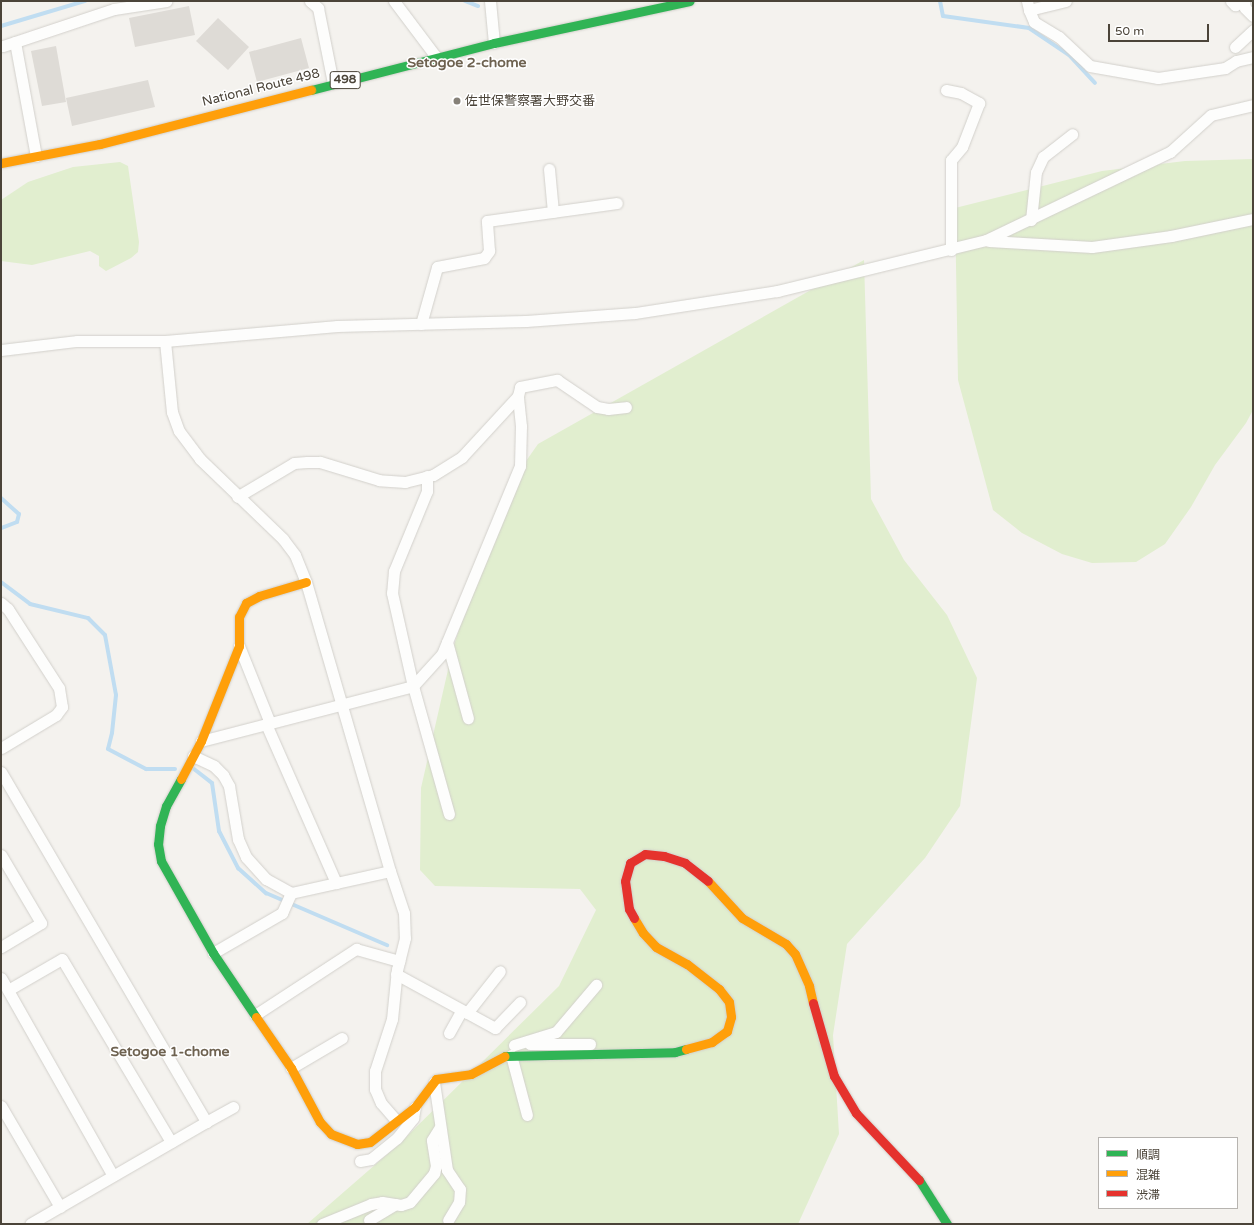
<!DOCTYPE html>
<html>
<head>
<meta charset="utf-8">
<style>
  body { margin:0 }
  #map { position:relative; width:1254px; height:1225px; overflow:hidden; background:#f4f2ee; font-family:"Varela Round","Noto Sans JP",sans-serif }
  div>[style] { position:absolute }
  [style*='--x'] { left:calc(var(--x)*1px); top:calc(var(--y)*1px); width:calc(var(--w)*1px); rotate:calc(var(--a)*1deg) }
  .green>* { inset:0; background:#e1eecf }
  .stream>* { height:4px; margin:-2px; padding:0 2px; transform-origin:2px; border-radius:2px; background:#c0ddf1 }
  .building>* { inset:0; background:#dedbd6 }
  .roads { filter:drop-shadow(0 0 1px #d2d0cb) drop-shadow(0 0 1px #d2d0cb) }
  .street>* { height:11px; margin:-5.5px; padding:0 5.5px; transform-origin:5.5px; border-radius:5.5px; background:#fdfdfc }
  .fast>* { height:9px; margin:-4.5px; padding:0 4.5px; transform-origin:4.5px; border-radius:4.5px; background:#30b455 }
  .slow>* { height:9px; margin:-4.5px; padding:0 4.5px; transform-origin:4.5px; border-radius:4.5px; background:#ff9f0a }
  .jam>* { height:9px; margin:-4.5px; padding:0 4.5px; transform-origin:4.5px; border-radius:4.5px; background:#e5322d }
  .dots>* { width:11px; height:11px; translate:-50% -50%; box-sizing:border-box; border:2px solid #fff; border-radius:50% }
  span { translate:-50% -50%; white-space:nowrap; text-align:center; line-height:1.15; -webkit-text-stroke:3px #fff; paint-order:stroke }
  .shield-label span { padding:1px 3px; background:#fff; border:1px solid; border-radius:3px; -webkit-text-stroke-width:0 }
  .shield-label { font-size:12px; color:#4b4439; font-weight:700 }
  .street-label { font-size:13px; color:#4b4439 }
  .poi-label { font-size:13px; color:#4b4439 }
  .left { translate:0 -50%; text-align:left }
  .neighbourhood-label { font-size:14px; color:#6e6250; font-weight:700 }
  .frame { position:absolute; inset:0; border:2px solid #4b4439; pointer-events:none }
  .legend { position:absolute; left:1098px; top:1137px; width:140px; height:72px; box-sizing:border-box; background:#fff; border:1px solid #b7b4b0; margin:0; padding:5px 7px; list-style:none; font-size:12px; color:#4b4439 }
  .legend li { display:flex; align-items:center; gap:8px; height:20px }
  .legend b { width:20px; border:1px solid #b7b4b0 }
  .scale { position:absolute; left:1108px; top:24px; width:101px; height:18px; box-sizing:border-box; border:2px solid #4b4439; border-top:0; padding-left:5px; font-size:12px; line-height:14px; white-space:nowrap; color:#4b4439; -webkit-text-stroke:3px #fff; paint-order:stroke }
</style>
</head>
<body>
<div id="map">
  <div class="green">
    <i style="clip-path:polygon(1253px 159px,1253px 410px,1246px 423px,1215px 465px,1191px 507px,1165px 544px,1136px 562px,1092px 563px,1062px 554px,1022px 533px,993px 510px,958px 380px,955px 208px,1102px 171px,1185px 161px)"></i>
    <i style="clip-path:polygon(120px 162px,128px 166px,139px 242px,138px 252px,131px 258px,106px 271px,99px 266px,99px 256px,90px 251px,32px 265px,1px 261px,1px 200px,28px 182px,73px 167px)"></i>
    <i style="clip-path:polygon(864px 260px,871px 499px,904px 560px,947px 615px,977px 678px,960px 806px,925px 858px,847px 944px,833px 1035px,839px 1134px,798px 1224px,307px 1224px,399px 1144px,559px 986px,596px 910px,580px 889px,435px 886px,420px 870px,421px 788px,453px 648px,505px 491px,538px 444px)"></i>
  </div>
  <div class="stream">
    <i style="--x:465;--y:1;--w:14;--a:21"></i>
    <i style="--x:940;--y:1;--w:15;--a:79"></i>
    <i style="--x:943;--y:16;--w:87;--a:7.9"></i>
    <i style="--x:1029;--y:28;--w:48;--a:34"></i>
    <i style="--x:1069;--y:55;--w:38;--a:47"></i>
    <i style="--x:1;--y:26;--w:88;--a:-16.6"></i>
    <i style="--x:1;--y:498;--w:24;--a:42"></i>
    <i style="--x:19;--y:514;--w:8;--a:104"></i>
    <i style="--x:17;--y:522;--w:17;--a:159"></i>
    <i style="--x:1;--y:582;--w:36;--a:37"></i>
    <i style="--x:30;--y:604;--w:60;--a:13.6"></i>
    <i style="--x:88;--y:618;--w:24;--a:45"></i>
    <i style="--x:105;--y:635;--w:61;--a:79.6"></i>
    <i style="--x:116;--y:695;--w:38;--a:96"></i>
    <i style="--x:112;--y:733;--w:16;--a:104"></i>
    <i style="--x:108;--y:749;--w:43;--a:27.8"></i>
    <i style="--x:146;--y:769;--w:29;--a:0"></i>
    <i style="--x:194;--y:769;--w:23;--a:38"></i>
    <i style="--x:212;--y:783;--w:49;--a:81.7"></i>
    <i style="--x:219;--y:831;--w:42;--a:62.8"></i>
    <i style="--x:238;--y:868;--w:38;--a:42"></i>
    <i style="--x:266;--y:893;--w:132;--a:23.3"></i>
  </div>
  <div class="building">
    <i style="clip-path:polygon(189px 6px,195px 35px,135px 47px,129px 18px)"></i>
    <i style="clip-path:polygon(218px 18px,249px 47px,228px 70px,196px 41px)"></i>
    <i style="clip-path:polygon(301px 38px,309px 68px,257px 82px,249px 52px)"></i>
    <i style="clip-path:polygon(56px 46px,66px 102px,42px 106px,31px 51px)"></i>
    <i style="clip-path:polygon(148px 80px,155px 107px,72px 126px,66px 98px)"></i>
  </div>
  <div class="roads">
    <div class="street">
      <i style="--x:310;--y:1;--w:11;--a:41"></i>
      <i style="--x:318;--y:8;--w:76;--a:78.7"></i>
      <i style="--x:394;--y:1;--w:71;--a:53"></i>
      <i style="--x:490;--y:1;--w:42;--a:84.6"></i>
      <i style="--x:1027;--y:1;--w:9;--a:77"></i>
      <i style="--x:1029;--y:10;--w:38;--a:-14"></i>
      <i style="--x:1231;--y:1;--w:6;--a:45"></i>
      <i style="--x:1235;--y:5;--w:9;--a:-27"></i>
      <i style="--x:1244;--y:1;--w:7;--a:82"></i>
      <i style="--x:1245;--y:8;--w:11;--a:45"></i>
      <i style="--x:1029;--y:10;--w:13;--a:67"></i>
      <i style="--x:1034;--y:22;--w:29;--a:31"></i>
      <i style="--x:1059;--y:37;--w:42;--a:43.1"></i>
      <i style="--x:1090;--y:66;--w:69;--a:10"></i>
      <i style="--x:1158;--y:78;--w:68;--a:-8.5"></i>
      <i style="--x:1225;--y:68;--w:13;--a:-32"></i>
      <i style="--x:1236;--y:61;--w:17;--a:-13"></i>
      <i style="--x:15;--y:42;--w:116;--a:79.6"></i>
      <i style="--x:3;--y:46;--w:117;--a:-18.4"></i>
      <i style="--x:114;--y:9;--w:53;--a:-8.7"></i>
      <i style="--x:1235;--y:47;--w:25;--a:-43"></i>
      <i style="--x:946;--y:90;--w:15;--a:11"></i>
      <i style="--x:961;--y:93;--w:21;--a:29"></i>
      <i style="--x:979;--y:103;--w:47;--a:111.1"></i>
      <i style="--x:962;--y:147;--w:17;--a:130"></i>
      <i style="--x:951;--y:160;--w:90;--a:90"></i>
      <i style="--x:549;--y:169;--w:43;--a:84.7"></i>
      <i style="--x:1031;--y:220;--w:48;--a:-84.1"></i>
      <i style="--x:1036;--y:172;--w:17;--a:-65"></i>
      <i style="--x:1043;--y:157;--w:37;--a:-38"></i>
      <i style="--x:989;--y:241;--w:103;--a:3.3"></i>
      <i style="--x:1092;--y:247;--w:80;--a:-7.9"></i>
      <i style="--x:1171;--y:236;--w:84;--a:-11.7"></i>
      <i style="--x:421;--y:324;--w:59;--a:-74.3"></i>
      <i style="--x:437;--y:267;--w:48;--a:-10.8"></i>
      <i style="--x:484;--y:258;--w:9;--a:-54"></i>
      <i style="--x:489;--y:251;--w:30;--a:-94"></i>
      <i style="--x:487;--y:221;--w:131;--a:-7.9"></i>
      <i style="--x:165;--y:341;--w:71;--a:84.4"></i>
      <i style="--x:172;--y:412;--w:20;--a:70"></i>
      <i style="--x:179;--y:431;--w:35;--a:53"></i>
      <i style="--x:200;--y:459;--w:115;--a:43.9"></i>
      <i style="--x:283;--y:539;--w:20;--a:53"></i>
      <i style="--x:295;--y:555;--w:29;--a:68"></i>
      <i style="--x:306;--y:582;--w:301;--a:73.8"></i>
      <i style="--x:390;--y:871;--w:44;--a:71.6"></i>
      <i style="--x:404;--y:913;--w:25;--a:88"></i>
      <i style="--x:405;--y:938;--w:32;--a:104"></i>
      <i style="--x:397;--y:969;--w:50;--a:95.7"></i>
      <i style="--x:392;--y:1019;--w:55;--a:108.1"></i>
      <i style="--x:375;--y:1071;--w:18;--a:90"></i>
      <i style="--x:375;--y:1089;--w:15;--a:67"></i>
      <i style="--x:381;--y:1103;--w:21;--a:49"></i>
      <i style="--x:1;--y:350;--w:77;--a:-6.8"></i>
      <i style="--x:77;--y:341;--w:88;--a:0"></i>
      <i style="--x:165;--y:341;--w:173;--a:-5"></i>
      <i style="--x:337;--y:326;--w:189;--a:-1.5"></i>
      <i style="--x:526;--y:321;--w:109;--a:-4.2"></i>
      <i style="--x:635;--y:313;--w:144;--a:-8.8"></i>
      <i style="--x:777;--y:291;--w:215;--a:-13.7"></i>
      <i style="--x:986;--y:240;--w:204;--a:-25.6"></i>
      <i style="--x:1170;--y:152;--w:55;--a:-42.1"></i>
      <i style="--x:1211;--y:115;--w:43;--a:-13.4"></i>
      <i style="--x:518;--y:396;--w:9;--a:-77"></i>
      <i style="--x:520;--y:387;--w:38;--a:-11"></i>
      <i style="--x:557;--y:380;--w:48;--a:34"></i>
      <i style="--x:597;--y:407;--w:11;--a:10"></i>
      <i style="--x:608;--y:409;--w:18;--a:-6"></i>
      <i style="--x:427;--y:476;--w:15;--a:90"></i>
      <i style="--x:427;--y:491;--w:87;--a:112.4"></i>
      <i style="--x:394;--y:571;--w:22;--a:95"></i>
      <i style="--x:392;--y:593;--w:95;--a:77.3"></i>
      <i style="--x:413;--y:686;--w:133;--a:74.3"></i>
      <i style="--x:1;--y:603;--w:9;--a:41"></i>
      <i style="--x:8;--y:609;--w:94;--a:57.2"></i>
      <i style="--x:59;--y:688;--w:19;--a:81"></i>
      <i style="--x:62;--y:707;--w:10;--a:127"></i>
      <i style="--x:56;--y:715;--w:64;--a:149"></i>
      <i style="--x:447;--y:642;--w:79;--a:74.6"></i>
      <i style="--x:239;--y:646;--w:83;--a:68.1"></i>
      <i style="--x:266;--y:724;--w:174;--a:66.2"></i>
      <i style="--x:201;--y:741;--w:219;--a:-14.5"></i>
      <i style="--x:413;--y:686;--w:43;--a:-47.8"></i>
      <i style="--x:442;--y:654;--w:204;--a:-67.5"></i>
      <i style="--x:520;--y:466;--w:40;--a:-88.6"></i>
      <i style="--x:521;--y:426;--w:30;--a:-96"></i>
      <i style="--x:518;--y:396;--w:83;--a:132.6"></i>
      <i style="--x:462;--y:457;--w:34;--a:148"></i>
      <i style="--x:433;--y:475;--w:29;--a:166"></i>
      <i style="--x:405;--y:482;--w:26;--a:-176"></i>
      <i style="--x:379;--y:480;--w:62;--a:-163"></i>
      <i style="--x:320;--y:462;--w:13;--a:180"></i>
      <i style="--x:307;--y:462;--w:13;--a:176"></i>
      <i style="--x:294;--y:463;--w:66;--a:149.2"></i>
      <i style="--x:193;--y:756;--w:23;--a:25"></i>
      <i style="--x:214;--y:766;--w:13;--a:45"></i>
      <i style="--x:223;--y:775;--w:13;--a:61"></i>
      <i style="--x:229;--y:786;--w:54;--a:80.4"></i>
      <i style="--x:238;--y:839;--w:20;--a:66"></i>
      <i style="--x:246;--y:857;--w:30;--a:48"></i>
      <i style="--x:266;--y:879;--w:29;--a:29"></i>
      <i style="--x:1;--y:772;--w:406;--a:59.6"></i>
      <i style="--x:206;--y:1122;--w:203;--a:149.9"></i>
      <i style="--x:1;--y:855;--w:79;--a:59.5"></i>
      <i style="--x:41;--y:923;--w:47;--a:149"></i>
      <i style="--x:213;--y:953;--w:80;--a:-30.1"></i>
      <i style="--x:282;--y:913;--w:22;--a:-66"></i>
      <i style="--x:291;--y:893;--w:101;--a:-12.5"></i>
      <i style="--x:396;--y:974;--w:113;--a:28.6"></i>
      <i style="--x:495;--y:1028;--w:36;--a:-46"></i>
      <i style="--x:1;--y:978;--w:227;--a:60.5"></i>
      <i style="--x:8;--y:990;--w:62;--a:-29.9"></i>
      <i style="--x:62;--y:959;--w:213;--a:59.2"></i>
      <i style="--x:467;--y:1013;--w:53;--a:-51.8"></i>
      <i style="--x:255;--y:1015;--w:121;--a:-33.2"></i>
      <i style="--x:356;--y:949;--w:45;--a:15.6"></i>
      <i style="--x:449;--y:1033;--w:26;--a:-61"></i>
      <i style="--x:530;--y:1044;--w:60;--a:0"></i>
      <i style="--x:514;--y:1045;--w:44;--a:-17.2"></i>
      <i style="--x:556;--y:1032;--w:62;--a:-49.6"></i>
      <i style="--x:511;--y:1055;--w:62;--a:75.1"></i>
      <i style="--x:291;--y:1068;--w:59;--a:-30.5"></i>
      <i style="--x:434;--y:1082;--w:89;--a:81.6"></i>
      <i style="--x:447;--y:1170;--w:23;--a:56"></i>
      <i style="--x:460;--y:1189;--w:13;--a:94"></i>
      <i style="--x:459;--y:1202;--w:21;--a:121"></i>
      <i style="--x:1;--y:1106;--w:117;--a:59.7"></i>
      <i style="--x:206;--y:1122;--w:31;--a:-29"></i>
      <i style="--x:360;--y:1161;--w:11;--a:-10"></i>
      <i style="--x:371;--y:1159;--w:33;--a:-39"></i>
      <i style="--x:397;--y:1138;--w:26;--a:-51"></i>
      <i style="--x:413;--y:1118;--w:11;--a:-80"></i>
      <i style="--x:369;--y:1220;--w:31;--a:-31"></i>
      <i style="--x:322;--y:1224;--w:53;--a:-22.2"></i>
      <i style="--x:371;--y:1204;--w:11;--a:-10"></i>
      <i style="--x:382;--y:1202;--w:19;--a:9"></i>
      <i style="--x:401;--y:1205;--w:9;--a:-18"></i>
      <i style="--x:410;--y:1202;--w:38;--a:-50"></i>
      <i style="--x:434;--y:1173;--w:7;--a:-74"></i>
      <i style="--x:436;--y:1166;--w:26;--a:-99"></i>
      <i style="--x:432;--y:1140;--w:15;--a:-58"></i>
    </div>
    <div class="fast">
      <i style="--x:311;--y:90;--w:189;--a:-14.4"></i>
      <i style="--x:494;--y:43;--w:200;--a:-12.1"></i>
      <i style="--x:181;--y:779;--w:31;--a:119"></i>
      <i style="--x:166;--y:806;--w:21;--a:107"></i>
      <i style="--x:160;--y:826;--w:18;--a:96"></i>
      <i style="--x:158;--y:844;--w:17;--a:80"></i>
      <i style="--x:161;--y:861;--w:106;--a:60.5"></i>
      <i style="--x:213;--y:953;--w:77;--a:56.1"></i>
      <i style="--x:505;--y:1056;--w:170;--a:-1.3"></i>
      <i style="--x:675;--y:1052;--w:11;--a:-15"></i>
      <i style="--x:919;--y:1180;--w:52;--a:57.5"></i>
    </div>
    <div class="slow">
      <i style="--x:1;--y:163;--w:101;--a:-10.9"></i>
      <i style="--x:100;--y:144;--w:218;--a:-14.4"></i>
      <i style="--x:181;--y:779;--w:43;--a:-62.2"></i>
      <i style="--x:201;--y:741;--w:102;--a:-68.2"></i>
      <i style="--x:239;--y:646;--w:29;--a:-90"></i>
      <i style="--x:239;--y:617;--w:16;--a:-63"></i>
      <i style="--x:246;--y:603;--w:15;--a:-28"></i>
      <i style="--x:259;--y:596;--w:49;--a:-16.6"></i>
      <i style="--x:708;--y:881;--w:50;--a:47.4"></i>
      <i style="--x:742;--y:918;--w:51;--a:30.6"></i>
      <i style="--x:786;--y:944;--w:13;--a:48"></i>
      <i style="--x:795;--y:954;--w:35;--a:66"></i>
      <i style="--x:809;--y:986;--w:17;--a:77"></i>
      <i style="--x:634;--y:918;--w:17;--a:59"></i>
      <i style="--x:643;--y:933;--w:19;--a:47"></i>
      <i style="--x:656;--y:947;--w:35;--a:29"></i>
      <i style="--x:687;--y:964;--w:41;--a:38"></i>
      <i style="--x:719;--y:989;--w:16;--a:52"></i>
      <i style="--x:729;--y:1002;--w:15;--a:82"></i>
      <i style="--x:731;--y:1017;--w:15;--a:106"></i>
      <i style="--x:727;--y:1031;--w:19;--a:144"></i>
      <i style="--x:712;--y:1042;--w:27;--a:165"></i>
      <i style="--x:256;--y:1017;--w:62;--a:55.5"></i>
      <i style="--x:291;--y:1068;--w:61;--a:61.8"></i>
      <i style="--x:320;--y:1122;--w:16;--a:47"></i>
      <i style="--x:331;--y:1134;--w:28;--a:21"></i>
      <i style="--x:357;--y:1144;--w:13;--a:-9"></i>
      <i style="--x:370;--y:1142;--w:57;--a:-37.9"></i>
      <i style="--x:415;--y:1107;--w:35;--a:-53"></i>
      <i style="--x:436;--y:1079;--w:35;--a:-8"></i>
      <i style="--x:471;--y:1074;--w:38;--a:-28"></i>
    </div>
    <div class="jam">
      <i style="--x:634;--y:918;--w:10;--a:-119"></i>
      <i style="--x:629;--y:909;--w:28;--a:-98"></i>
      <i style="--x:625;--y:881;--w:19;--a:-74"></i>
      <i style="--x:630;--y:863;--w:17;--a:-31"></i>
      <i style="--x:645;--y:854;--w:19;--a:6"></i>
      <i style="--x:664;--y:856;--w:22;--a:18"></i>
      <i style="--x:685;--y:863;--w:29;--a:38"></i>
      <i style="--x:813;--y:1003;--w:76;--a:74"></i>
      <i style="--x:834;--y:1076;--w:43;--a:59.3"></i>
      <i style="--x:856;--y:1113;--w:92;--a:46.8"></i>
    </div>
  </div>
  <div class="dots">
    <i style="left:457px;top:101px;background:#868178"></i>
  </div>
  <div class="shield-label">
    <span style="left:345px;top:80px">498</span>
  </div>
  <div class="street-label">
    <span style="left:261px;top:88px;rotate:-14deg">National Route 498</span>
  </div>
  <div class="poi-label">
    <span class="left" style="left:465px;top:101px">佐世保警察署大野交番</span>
  </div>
  <div class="neighbourhood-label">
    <span style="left:467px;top:63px">Setogoe 2-chome</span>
    <span style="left:170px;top:1052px">Setogoe 1-chome</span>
  </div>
  <div class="frame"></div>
  <ul class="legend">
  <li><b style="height:5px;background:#30b455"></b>順調</li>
  <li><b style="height:5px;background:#ff9f0a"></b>混雑</li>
  <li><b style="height:5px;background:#e5322d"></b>渋滞</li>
  </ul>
  <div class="scale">50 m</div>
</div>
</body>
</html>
